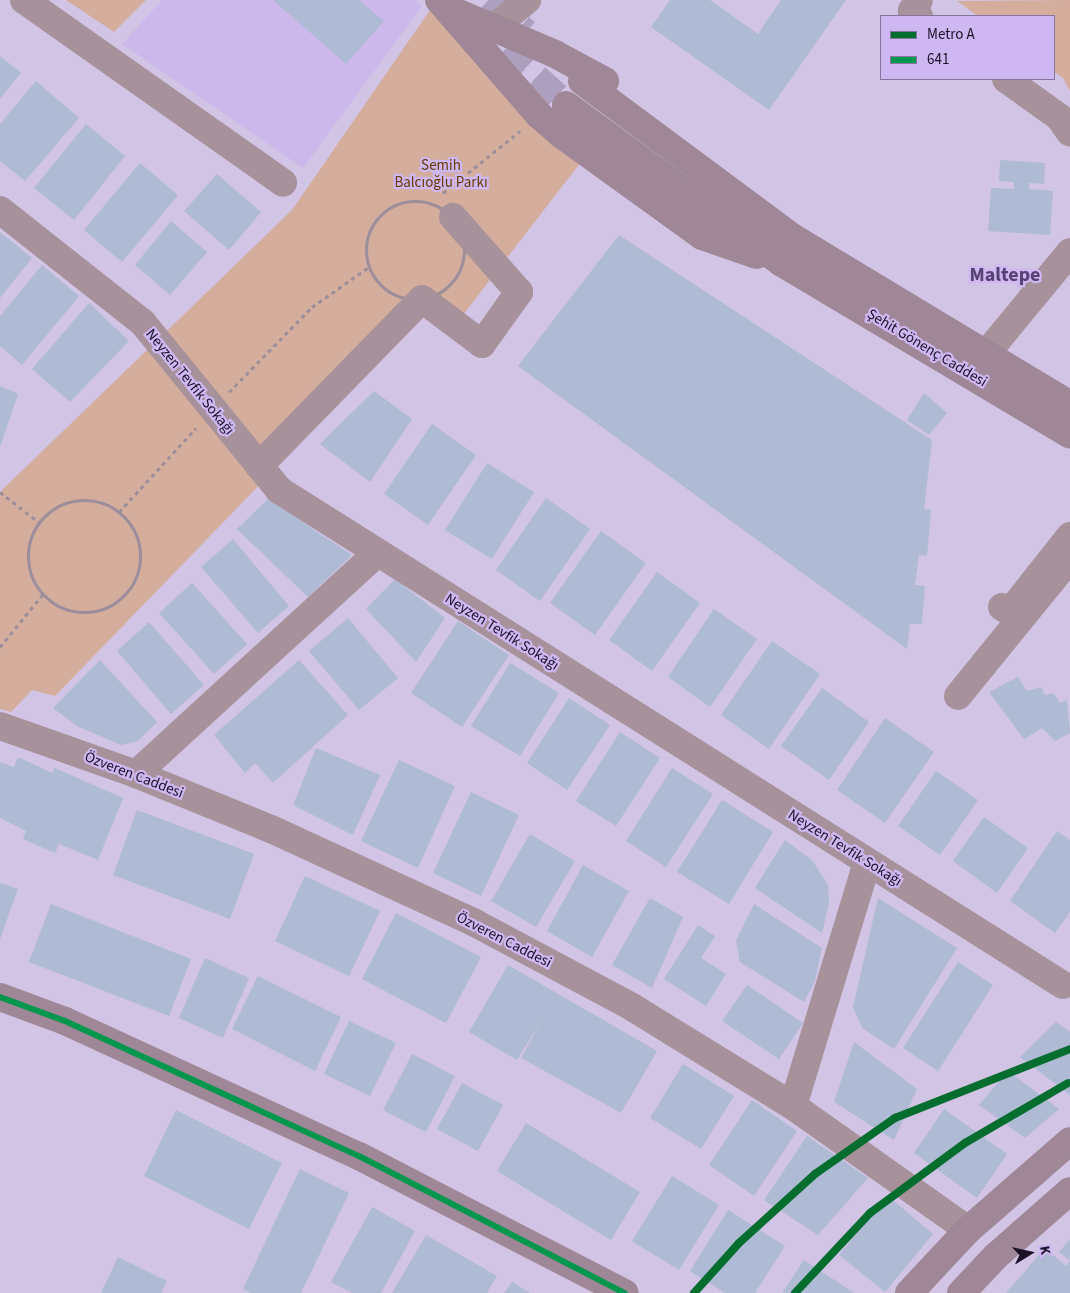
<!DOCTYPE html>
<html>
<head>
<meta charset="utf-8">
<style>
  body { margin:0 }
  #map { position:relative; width:1070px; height:1293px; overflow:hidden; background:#d2c4e5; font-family:"Source Sans 3",sans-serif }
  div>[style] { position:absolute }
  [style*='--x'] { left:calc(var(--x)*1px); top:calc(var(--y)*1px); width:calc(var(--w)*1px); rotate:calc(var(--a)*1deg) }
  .built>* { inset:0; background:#cdb8eb }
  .green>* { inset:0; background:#d5ad9d }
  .building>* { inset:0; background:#afbad4 }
  .major-tunnel>* { height:28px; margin-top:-14px; transform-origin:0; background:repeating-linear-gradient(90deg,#ada0bf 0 28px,transparent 0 42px) }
  .path>* { height:3px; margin-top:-1.5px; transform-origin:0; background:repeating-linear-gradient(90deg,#9d8e9b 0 4px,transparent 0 8px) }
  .path>.ring { margin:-1.5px; padding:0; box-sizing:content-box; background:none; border:3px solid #9d8e9b; border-radius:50% }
  .minor>* { height:28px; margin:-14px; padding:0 14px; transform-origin:14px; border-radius:14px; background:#a7919b }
  .major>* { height:28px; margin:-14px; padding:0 14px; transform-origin:14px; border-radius:14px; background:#a08797 }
  .bus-1>* { height:6px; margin:-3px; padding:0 3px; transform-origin:3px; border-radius:3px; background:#03974d }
  .metro-1>* { height:8px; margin:-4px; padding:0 4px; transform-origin:4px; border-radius:4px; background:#056d2e }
  span { translate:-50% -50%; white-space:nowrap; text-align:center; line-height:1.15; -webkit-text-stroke:4.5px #cfb7f2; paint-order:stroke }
  .park-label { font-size:15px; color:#693a00 }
  .street-label { font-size:15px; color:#1a1126 }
  .district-label { font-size:20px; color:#584274; font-weight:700 }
  .legend { position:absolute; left:880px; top:15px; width:175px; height:65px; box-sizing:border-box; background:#cfb7f2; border:1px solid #8775a0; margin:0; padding:6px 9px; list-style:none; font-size:15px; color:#1a1126 }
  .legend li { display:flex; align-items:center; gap:10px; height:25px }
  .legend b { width:25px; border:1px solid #8775a0 }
  .north { position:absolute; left:1005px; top:1228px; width:50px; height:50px; -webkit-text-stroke:4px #cfb7f2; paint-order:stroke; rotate:80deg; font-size:14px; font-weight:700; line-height:20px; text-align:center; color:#1a1126 }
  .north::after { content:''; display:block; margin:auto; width:18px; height:22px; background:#1a1126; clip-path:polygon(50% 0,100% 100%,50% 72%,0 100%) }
</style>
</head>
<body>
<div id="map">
  <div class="built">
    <i style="clip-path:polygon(162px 0,415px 0,422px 6px,303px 168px,122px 44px)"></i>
  </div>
  <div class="green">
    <i style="clip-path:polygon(66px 0,146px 0,114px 32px)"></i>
    <i style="clip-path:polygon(1070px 0,1070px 91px,1063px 78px,1054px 72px,1054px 16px,978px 16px,957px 1px)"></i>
    <i style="clip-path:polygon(430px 10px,581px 162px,449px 333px,427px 312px,55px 696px,32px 690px,11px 712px,0 709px,0 492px,292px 210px)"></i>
  </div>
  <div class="building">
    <i style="clip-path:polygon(273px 0,359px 0,384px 21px,346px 64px)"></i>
    <i style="clip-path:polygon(670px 0,710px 0,758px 34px,781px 0,846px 0,769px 110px,651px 27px)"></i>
    <i style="clip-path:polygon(0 56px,21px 73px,0 99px)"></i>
    <i style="clip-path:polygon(36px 81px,79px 118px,25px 181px,0 161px,0 124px)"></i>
    <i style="clip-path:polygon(86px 124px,125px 156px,74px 220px,34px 188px)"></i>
    <i style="clip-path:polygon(1000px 160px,1045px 163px,1044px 184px,1029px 183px,1029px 189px,1053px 191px,1050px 235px,988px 231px,991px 188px,1014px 189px,1014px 182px,999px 181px)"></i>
    <i style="clip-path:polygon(140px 163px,178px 195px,122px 262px,84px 230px)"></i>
    <i style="clip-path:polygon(217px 174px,261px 212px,229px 250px,184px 211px)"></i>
    <i style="clip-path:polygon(171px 221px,207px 252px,170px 295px,135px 265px)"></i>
    <i style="clip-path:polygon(0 232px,32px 258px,0 298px)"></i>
    <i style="clip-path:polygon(619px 235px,932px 440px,924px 509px,931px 510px,927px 556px,919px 555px,915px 585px,925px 586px,922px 624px,910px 624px,907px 649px,518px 366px)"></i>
    <i style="clip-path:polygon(42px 265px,79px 296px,22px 365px,0 346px,0 316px)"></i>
    <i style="clip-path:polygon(89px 303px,129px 341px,70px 402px,32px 369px)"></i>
    <i style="clip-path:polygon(0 386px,18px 394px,0 447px)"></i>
    <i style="clip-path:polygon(374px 391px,412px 419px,370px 482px,320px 444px)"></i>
    <i style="clip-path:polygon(924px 393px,947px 413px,929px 435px,907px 420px)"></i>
    <i style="clip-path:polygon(432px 424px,476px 455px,428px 525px,384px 494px)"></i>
    <i style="clip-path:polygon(487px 463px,534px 492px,492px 559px,445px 530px)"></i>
    <i style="clip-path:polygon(546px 498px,590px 529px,540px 601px,496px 570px)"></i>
    <i style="clip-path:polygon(268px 499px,352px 555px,308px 597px,237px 529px)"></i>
    <i style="clip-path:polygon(601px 531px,646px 563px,595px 635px,550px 603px)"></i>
    <i style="clip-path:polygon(233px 539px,289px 606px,258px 633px,201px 567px)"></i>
    <i style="clip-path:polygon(657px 572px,700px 603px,652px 671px,609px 640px)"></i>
    <i style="clip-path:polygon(395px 579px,445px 618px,416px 662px,366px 609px)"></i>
    <i style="clip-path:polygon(192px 583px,247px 644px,214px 674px,159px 613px)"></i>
    <i style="clip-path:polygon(714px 609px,757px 639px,710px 707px,668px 677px)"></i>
    <i style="clip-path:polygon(348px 618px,398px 678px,359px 710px,309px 651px)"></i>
    <i style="clip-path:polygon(458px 621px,509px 655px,462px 727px,411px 693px)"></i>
    <i style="clip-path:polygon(149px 622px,204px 685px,171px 714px,117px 651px)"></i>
    <i style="clip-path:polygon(772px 641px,820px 674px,769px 749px,721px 715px)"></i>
    <i style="clip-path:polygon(100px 660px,157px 722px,138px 741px,121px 745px,77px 726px,53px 708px)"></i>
    <i style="clip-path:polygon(299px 660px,348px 715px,273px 783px,255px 763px,245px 773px,214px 735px)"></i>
    <i style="clip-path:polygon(510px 663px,559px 693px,520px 756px,471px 726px)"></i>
    <i style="clip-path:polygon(1018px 677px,1027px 691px,1041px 687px,1045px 695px,1053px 693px,1060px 703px,1067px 700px,1070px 733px,1055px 741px,1042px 728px,1024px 739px,989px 692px)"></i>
    <i style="clip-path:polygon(822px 688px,869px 722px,829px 780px,781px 746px)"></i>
    <i style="clip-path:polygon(569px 698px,610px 725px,567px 790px,527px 763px)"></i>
    <i style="clip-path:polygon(885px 718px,934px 752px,885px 823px,837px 790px)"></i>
    <i style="clip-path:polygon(620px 732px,660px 758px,616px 826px,576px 801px)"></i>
    <i style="clip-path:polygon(316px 748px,380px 775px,353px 835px,293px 805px)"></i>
    <i style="clip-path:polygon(18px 757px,52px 773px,55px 768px,123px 798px,98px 860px,59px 844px,55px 853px,23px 839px,26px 831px,0 818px,0 762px,14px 767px)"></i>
    <i style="clip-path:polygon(399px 760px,455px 786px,418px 868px,361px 841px)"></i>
    <i style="clip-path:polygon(672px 768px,713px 794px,666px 867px,626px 841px)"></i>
    <i style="clip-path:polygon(936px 771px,978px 800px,940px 855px,898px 826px)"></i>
    <i style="clip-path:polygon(471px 792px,519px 815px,481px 896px,433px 873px)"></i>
    <i style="clip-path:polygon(722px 800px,773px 832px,729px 904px,677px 872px)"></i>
    <i style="clip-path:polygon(137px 810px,254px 854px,230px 919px,113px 875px)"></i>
    <i style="clip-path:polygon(984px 817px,1028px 848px,997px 893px,953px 861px)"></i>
    <i style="clip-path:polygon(1057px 831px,1070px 840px,1070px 912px,1055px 933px,1010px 901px)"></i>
    <i style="clip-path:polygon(530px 834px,575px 861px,536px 927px,491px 901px)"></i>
    <i style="clip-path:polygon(785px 840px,812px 860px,828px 885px,829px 903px,822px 933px,755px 888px)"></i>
    <i style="clip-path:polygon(583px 865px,629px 891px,592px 957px,547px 931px)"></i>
    <i style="clip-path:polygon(305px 876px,380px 911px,349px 976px,275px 941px)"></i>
    <i style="clip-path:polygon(0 883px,18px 889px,0 939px)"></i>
    <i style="clip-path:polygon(650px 898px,683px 917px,652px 988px,612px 965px)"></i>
    <i style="clip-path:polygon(878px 898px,957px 948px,894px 1049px,862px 1028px,853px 1007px)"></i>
    <i style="clip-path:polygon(51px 904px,191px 959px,169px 1016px,29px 962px)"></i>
    <i style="clip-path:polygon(754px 904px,822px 948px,815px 981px,804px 1002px,740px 962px,736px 940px)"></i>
    <i style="clip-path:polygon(396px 913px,481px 957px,446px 1023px,362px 979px)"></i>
    <i style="clip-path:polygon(698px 925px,715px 936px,701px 958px,726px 974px,706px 1006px,664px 979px)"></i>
    <i style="clip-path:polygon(205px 958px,249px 978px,223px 1038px,179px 1018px)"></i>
    <i style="clip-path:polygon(958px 962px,993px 985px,938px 1071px,903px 1048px)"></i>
    <i style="clip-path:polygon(508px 965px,657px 1051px,621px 1113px,521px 1058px,542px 1020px,517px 1060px,469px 1032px)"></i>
    <i style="clip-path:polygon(258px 976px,341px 1017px,315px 1071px,232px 1029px)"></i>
    <i style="clip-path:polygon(747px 985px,803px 1023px,779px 1059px,722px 1021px)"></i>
    <i style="clip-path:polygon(349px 1021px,396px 1043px,370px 1096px,324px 1074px)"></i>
    <i style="clip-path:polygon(1056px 1022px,1070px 1032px,1070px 1095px,1020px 1057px)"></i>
    <i style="clip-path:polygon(854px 1042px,917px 1089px,894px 1140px,834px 1102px)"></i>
    <i style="clip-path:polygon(412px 1054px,455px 1076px,426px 1132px,383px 1110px)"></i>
    <i style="clip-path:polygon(683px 1064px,734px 1096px,701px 1149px,650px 1118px)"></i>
    <i style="clip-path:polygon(1008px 1071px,1059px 1109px,1025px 1138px,979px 1105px)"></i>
    <i style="clip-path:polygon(462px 1083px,503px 1105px,478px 1151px,437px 1129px)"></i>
    <i style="clip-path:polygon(752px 1100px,797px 1131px,754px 1196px,709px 1165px)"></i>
    <i style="clip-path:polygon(944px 1109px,1007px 1154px,977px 1198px,914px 1153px)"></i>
    <i style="clip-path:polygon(176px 1110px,282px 1163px,249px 1229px,144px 1176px)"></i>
    <i style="clip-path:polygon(526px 1123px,640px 1192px,611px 1240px,497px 1171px)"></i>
    <i style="clip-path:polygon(807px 1136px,868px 1178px,818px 1235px,764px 1200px)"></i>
    <i style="clip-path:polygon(300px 1169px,349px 1193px,301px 1293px,251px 1293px,243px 1289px)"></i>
    <i style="clip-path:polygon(672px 1176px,719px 1205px,679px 1270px,632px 1241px)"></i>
    <i style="clip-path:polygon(888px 1196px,933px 1234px,885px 1292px,839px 1255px)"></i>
    <i style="clip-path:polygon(372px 1207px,415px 1231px,381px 1293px,352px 1293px,331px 1282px)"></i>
    <i style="clip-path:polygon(728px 1210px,785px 1246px,755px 1293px,725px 1293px,690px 1271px)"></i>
    <i style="clip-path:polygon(426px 1235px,497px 1276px,487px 1293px,392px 1293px)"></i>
    <i style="clip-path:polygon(1070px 1239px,1070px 1293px,1006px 1293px,1045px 1248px,1066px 1266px,1070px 1261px,1059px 1252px)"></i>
    <i style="clip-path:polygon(118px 1257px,167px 1281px,161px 1293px,101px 1293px)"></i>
    <i style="clip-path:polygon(804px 1260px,854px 1293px,782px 1293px)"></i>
    <i style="clip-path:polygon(512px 1282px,530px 1293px,504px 1293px)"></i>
  </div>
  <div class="major-tunnel">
    <i style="--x:488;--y:0;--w:50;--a:41"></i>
    <i style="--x:474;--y:21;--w:125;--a:42.4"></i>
  </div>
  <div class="path">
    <i style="--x:443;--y:193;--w:99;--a:-38.8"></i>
    <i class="ring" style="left:366px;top:201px;width:95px;height:95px"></i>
    <i style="--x:229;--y:392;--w:119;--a:-45.7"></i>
    <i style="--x:312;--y:307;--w:70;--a:-35.1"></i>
    <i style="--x:0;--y:492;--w:51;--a:37.8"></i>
    <i class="ring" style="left:28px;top:500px;width:109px;height:109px"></i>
    <i style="--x:119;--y:512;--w:114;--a:-47.5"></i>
    <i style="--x:0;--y:647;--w:68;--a:-50.9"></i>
  </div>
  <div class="minor">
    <i style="--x:24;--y:0;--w:317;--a:35.2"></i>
    <i style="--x:919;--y:16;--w:9;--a:-144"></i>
    <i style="--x:912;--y:11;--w:13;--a:-58"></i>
    <i style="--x:476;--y:43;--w:67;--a:-40.1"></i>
    <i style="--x:1006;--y:79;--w:65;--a:35.6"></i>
    <i style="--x:1059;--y:117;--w:19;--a:55"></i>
    <i style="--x:0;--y:210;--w:182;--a:38.3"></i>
    <i style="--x:143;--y:323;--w:215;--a:50.8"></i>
    <i style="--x:279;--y:490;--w:927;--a:32.27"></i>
    <i style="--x:986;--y:354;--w:132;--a:-50.5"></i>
    <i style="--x:259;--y:466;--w:233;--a:-45.7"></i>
    <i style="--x:422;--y:299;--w:75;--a:36.9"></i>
    <i style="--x:482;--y:344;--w:64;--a:-54.6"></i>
    <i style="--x:519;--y:292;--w:100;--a:-131.3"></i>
    <i style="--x:1002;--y:607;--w:9;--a:32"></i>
    <i style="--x:1010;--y:612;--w:97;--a:-51.7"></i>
    <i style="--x:958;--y:696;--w:178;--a:-50.9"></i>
    <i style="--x:0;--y:726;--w:144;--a:19.4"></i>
    <i style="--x:136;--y:774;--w:146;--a:22.2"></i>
    <i style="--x:271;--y:829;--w:225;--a:24.7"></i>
    <i style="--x:475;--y:923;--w:178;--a:28.1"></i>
    <i style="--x:632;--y:1007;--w:189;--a:31.6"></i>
    <i style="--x:793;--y:1106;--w:214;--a:35.3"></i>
    <i style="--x:136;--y:774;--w:327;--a:-42.5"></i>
    <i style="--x:793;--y:1106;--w:254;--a:-73.1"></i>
  </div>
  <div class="major">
    <i style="--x:439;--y:0;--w:152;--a:49"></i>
    <i style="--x:539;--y:115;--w:30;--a:41"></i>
    <i style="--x:562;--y:135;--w:173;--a:35.8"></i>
    <i style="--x:702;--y:236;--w:58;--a:19.1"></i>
    <i style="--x:449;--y:9;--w:115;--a:23"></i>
    <i style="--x:555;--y:54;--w:57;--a:28.4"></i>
    <i style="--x:582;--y:81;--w:262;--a:36.6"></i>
    <i style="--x:792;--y:237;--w:325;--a:31.1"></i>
    <i style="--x:566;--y:105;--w:268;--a:36.2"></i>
    <i style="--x:782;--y:263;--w:335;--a:30.8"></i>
    <i style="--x:0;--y:997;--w:69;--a:20.3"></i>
    <i style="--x:65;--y:1021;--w:324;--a:24.7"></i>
    <i style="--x:359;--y:1156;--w:299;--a:27.3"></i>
    <i style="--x:909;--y:1293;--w:86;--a:-46.9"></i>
    <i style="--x:968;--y:1230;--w:135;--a:-41.1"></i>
    <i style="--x:961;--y:1293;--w:51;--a:-46.6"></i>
    <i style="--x:996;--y:1256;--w:98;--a:-41.3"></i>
  </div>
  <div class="bus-1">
    <i style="--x:0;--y:997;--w:69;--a:20.3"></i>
    <i style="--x:65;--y:1021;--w:324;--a:24.7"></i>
    <i style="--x:359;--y:1156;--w:299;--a:27.3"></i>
  </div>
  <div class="metro-1">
    <i style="--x:694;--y:1293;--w:67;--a:-48"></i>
    <i style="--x:739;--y:1243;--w:103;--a:-42.2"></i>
    <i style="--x:815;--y:1174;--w:98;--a:-35"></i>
    <i style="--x:895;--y:1118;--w:188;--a:-21.5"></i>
    <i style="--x:795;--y:1293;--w:110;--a:-46.8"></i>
    <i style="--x:870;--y:1213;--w:118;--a:-36.4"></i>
    <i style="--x:965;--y:1143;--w:119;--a:-30.2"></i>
  </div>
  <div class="park-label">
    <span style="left:441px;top:174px">Semih<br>Balcıoğlu Parkı</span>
  </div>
  <div class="street-label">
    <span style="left:927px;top:348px;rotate:31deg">Şehit Gönenç Caddesi</span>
    <span style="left:190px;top:382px;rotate:51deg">Neyzen Tevfik Sokağı</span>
    <span style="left:502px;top:632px;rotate:32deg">Neyzen Tevfik Sokağı</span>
    <span style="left:134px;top:775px;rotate:21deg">Özveren Caddesi</span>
    <span style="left:845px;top:848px;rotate:32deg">Neyzen Tevfik Sokağı</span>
    <span style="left:504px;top:940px;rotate:27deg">Özveren Caddesi</span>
  </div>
  <div class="district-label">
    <span style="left:1005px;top:275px">Maltepe</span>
  </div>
  <ul class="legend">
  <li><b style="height:6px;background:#056d2e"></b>Metro A</li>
  <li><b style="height:6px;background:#03974d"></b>641</li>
  </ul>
  <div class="north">K</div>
</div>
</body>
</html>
